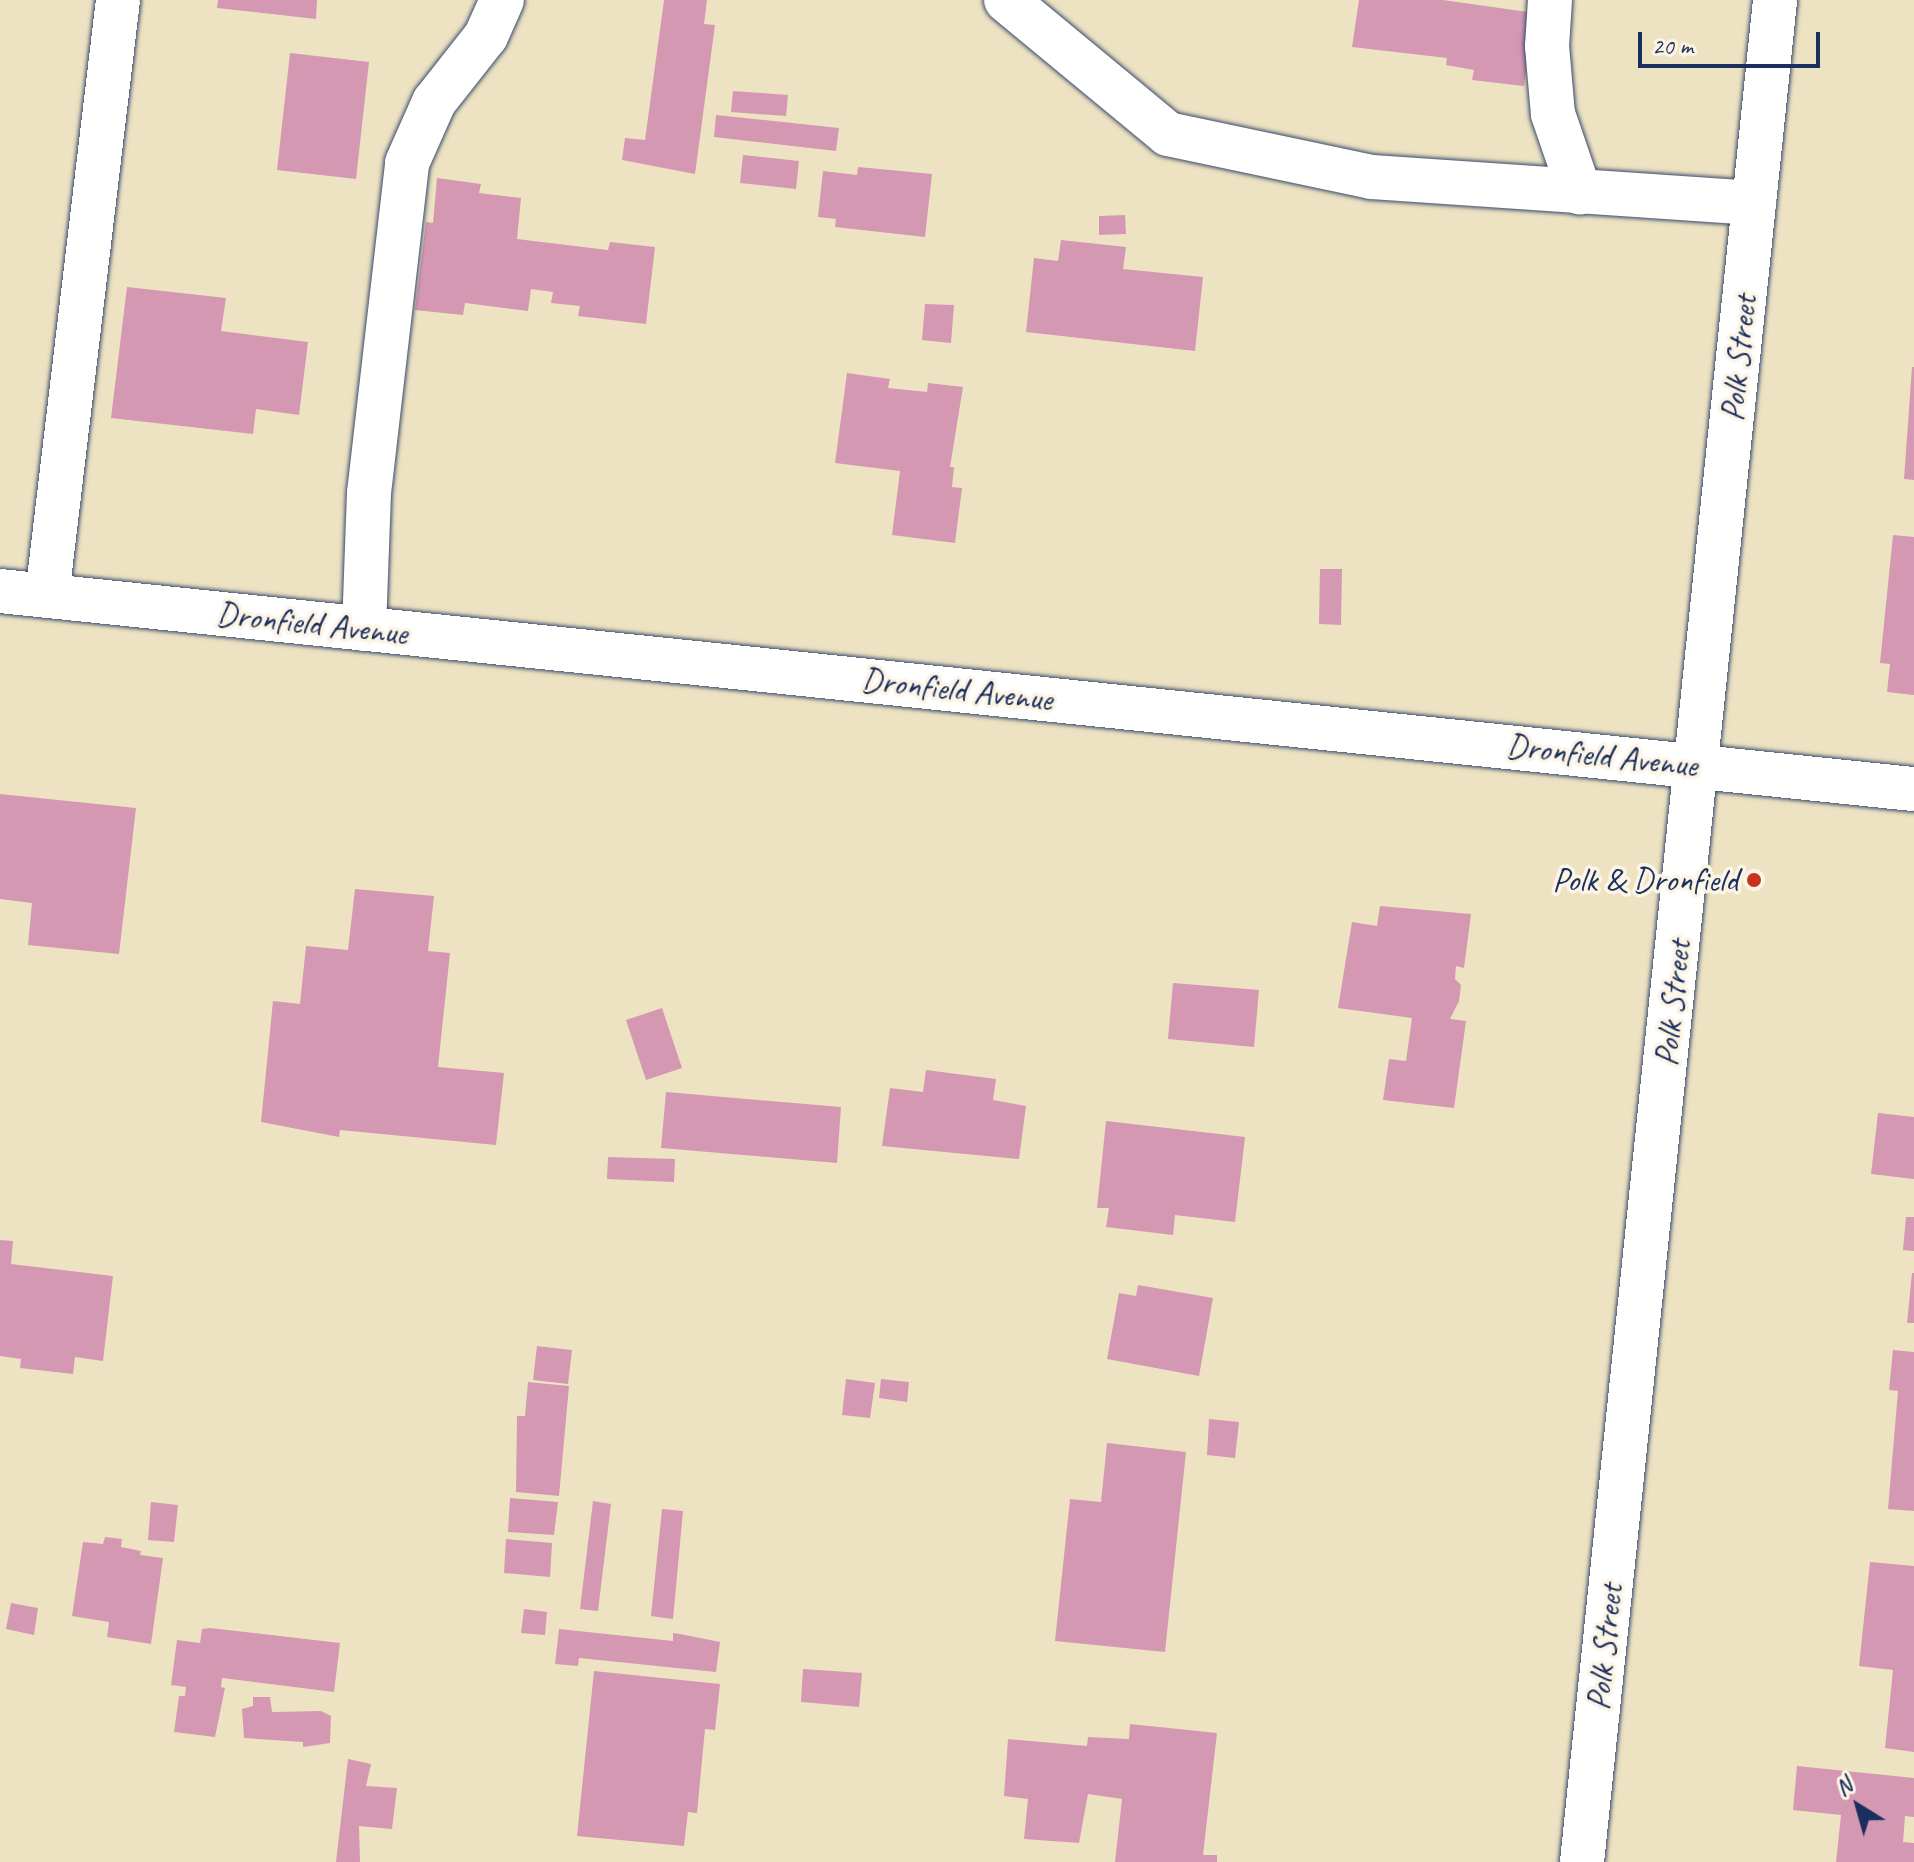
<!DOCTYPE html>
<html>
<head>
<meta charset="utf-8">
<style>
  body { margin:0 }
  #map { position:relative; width:1914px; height:1862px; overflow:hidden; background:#ede3c2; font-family:Caveat,sans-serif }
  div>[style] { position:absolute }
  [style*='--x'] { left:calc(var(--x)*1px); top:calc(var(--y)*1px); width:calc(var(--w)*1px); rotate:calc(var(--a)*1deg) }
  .building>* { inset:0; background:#d598b2 }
  .roads { filter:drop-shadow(0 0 2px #3a4a6d) drop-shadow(0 0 2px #3a4a6d) }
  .minor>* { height:44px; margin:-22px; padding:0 22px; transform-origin:22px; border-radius:22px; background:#fff }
  .major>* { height:44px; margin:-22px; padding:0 22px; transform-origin:22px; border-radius:22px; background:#fff }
  .dots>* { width:22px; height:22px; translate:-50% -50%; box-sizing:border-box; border:4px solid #fcf5e5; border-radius:50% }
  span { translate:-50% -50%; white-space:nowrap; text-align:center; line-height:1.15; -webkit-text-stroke:7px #fcf5e5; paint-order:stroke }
  .street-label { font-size:34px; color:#1b2f5e }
  .poi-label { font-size:34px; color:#1b2f5e }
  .right { translate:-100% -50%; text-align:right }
  .north { position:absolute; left:1818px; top:1766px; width:80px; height:80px; -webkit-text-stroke:6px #fcf5e5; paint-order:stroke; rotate:323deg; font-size:22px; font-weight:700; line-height:32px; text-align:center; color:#1b2f5e }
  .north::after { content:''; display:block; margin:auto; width:28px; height:36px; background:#1b2f5e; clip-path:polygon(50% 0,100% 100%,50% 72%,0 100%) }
  .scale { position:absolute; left:1638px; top:32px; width:182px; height:36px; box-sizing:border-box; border:4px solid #1b2f5e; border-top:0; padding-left:10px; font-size:24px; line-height:28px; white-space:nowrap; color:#1b2f5e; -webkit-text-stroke:6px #fcf5e5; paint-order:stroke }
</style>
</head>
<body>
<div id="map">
  <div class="building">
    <i style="clip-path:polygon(218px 0,317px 0,316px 19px,217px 8px)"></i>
    <i style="clip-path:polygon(664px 0,707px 0,704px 24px,715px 25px,695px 174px,622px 160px,625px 138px,645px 140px)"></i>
    <i style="clip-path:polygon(1359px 0,1443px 0,1534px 13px,1524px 86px,1472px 80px,1474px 70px,1446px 65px,1447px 58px,1352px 47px)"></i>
    <i style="clip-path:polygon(290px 53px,369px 62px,356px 179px,277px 170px)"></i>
    <i style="clip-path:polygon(733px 91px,788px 95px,786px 116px,731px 112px)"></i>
    <i style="clip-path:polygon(716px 115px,839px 128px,836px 151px,714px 137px)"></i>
    <i style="clip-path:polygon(743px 155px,799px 161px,796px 189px,740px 183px)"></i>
    <i style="clip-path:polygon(858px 167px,932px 174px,925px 237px,835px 227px,836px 219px,818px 217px,823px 171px,857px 175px)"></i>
    <i style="clip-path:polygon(437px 178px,481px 184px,479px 193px,521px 198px,517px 239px,608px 250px,610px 242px,655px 247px,646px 324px,578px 316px,580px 306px,551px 303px,553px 292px,531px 289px,528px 311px,465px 303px,463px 315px,415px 310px,426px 222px,433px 223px)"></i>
    <i style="clip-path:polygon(1125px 215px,1126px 234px,1099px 235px,1099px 216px)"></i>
    <i style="clip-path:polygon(1061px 240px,1126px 247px,1123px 269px,1203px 277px,1195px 351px,1026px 332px,1034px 258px,1058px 261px)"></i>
    <i style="clip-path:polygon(127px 287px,226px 298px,221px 331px,308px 342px,299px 415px,256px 409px,253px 434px,111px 418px)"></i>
    <i style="clip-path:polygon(925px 304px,954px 305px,951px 343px,922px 340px)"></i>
    <i style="clip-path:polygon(1912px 367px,1914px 367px,1914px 480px,1904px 479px)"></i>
    <i style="clip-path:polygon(847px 373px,890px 379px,888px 388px,927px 392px,928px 383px,963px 387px,950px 467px,954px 467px,952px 487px,962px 488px,955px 543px,892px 535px,900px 471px,835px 463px)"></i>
    <i style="clip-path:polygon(1893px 535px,1914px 537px,1914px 695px,1887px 692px,1890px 664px,1880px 663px)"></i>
    <i style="clip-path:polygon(1320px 569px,1342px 569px,1341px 625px,1319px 624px)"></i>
    <i style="clip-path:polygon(0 794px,136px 808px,119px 954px,28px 945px,32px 903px,0 899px)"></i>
    <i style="clip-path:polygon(355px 889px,434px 896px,428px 951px,450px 953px,438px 1067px,504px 1073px,496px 1145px,340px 1130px,339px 1137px,261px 1122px,273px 1001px,300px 1004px,306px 946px,348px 950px)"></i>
    <i style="clip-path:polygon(1380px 906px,1471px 914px,1464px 968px,1456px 966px,1455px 979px,1461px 985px,1459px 1001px,1450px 1019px,1466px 1021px,1454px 1108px,1383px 1100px,1389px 1059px,1406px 1061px,1412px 1018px,1338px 1008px,1352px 922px,1377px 926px)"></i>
    <i style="clip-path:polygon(1173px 983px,1259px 990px,1254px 1047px,1168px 1039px)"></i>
    <i style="clip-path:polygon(662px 1008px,682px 1068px,646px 1080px,626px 1020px)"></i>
    <i style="clip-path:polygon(926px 1070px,996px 1079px,993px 1100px,1026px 1106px,1019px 1159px,882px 1146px,890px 1088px,923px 1092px)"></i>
    <i style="clip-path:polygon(666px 1092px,841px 1107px,837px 1163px,661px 1148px)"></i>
    <i style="clip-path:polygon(1878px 1113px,1914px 1117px,1914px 1179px,1871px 1174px)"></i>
    <i style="clip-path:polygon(1106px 1121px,1245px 1137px,1235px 1222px,1175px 1215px,1173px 1235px,1106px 1227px,1109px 1208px,1097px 1208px)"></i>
    <i style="clip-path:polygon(608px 1157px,675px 1159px,674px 1182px,607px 1179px)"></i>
    <i style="clip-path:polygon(1906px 1217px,1914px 1217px,1914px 1251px,1903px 1250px)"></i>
    <i style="clip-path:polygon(0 1240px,13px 1241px,11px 1264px,113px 1276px,103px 1361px,75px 1357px,73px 1374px,20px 1368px,21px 1359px,0 1356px)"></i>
    <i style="clip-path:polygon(1912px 1273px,1914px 1273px,1914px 1323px,1907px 1323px)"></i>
    <i style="clip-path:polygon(1138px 1285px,1213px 1298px,1199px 1376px,1107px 1359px,1119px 1293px,1136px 1296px)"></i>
    <i style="clip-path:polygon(537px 1346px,572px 1350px,568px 1384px,533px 1380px)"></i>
    <i style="clip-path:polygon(1893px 1350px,1914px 1352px,1914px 1511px,1888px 1509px,1898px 1391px,1889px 1390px)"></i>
    <i style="clip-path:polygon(846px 1379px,875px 1383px,870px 1418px,842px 1415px)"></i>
    <i style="clip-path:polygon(881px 1379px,909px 1382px,907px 1402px,879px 1398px)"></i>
    <i style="clip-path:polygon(528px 1382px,569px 1386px,559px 1496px,516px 1492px,517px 1416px,525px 1416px)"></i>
    <i style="clip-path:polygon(1209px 1419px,1239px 1422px,1235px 1458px,1207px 1455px)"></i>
    <i style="clip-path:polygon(1107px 1443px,1186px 1452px,1165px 1652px,1055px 1641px,1070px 1499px,1101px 1502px)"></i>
    <i style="clip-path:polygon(510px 1498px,558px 1502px,554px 1535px,508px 1532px)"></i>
    <i style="clip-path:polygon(593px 1501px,611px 1504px,598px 1611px,580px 1609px)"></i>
    <i style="clip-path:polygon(151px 1502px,178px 1505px,174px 1542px,148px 1540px)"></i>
    <i style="clip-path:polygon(662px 1509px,683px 1511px,673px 1619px,651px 1616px)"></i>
    <i style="clip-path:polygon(105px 1537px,122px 1539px,121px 1547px,141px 1551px,140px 1555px,163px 1558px,151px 1644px,107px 1637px,109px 1622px,72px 1616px,83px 1542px,103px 1544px)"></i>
    <i style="clip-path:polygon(506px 1539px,552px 1543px,550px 1577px,504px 1573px)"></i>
    <i style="clip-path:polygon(1870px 1562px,1914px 1566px,1914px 1752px,1885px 1748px,1893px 1670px,1859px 1666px)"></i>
    <i style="clip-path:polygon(11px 1603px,38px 1608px,34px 1635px,6px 1629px)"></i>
    <i style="clip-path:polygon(524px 1609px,547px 1612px,545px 1635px,521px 1633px)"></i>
    <i style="clip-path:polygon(210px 1628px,340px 1643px,334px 1692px,222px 1678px,221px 1687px,225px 1688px,215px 1737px,174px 1732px,179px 1696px,185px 1696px,186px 1687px,171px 1685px,177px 1640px,200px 1643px,202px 1629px)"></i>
    <i style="clip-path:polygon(559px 1629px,673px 1641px,673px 1633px,680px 1634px,720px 1642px,716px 1672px,579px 1658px,578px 1666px,555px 1664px)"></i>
    <i style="clip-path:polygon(803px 1669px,862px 1673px,859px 1707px,801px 1702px)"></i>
    <i style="clip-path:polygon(594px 1671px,720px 1684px,715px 1730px,705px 1729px,697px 1813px,688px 1812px,684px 1846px,577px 1836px)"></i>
    <i style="clip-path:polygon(253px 1697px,270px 1697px,272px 1712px,321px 1711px,331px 1716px,330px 1743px,303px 1747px,303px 1742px,244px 1738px,242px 1709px,253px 1706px)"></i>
    <i style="clip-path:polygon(1130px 1724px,1217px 1733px,1203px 1855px,1217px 1855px,1217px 1862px,1115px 1862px,1122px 1799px,1088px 1794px,1079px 1843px,1024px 1839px,1028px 1799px,1004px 1796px,1008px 1739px,1087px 1746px,1088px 1737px,1129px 1739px)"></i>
    <i style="clip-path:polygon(348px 1759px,371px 1764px,366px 1786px,397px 1788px,392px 1829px,359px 1826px,360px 1862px,336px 1862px)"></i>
    <i style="clip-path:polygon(1797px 1766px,1914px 1778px,1914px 1817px,1905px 1816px,1903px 1842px,1914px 1843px,1914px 1862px,1836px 1862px,1841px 1815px,1793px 1810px)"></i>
  </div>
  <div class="roads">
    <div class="minor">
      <i style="--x:1006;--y:0;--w:210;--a:39.6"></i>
      <i style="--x:1168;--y:134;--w:208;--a:11.9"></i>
      <i style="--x:1372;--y:177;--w:383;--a:3.9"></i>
      <i style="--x:1550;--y:0;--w:46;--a:93.7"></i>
      <i style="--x:1547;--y:46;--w:68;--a:85"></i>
      <i style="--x:1553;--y:114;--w:83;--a:71.1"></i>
      <i style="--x:0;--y:591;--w:1924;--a:5.91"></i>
      <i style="--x:47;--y:596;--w:600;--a:-83.21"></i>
      <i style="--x:364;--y:629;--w:136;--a:-87.9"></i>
      <i style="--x:369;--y:493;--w:332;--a:-83.4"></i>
      <i style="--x:407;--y:163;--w:67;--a:-66.1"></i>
      <i style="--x:434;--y:102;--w:84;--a:-51.8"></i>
      <i style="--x:486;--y:36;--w:39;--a:-66"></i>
    </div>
    <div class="major">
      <i style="--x:1582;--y:1862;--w:1872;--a:-84.08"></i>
    </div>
  </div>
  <div class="dots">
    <i style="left:1754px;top:880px;background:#c8321e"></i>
  </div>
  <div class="street-label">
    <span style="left:1738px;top:358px;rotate:-84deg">Polk Street</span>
    <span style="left:312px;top:623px;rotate:6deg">Dronfield Avenue</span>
    <span style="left:957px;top:689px;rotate:6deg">Dronfield Avenue</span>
    <span style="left:1602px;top:755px;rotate:6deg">Dronfield Avenue</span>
    <span style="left:1672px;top:1003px;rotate:-84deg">Polk Street</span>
    <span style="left:1604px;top:1647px;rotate:-84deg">Polk Street</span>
  </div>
  <div class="poi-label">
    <span class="right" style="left:1738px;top:880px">Polk &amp; Dronfield</span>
  </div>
  <div class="north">N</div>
  <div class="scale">20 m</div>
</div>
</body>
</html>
